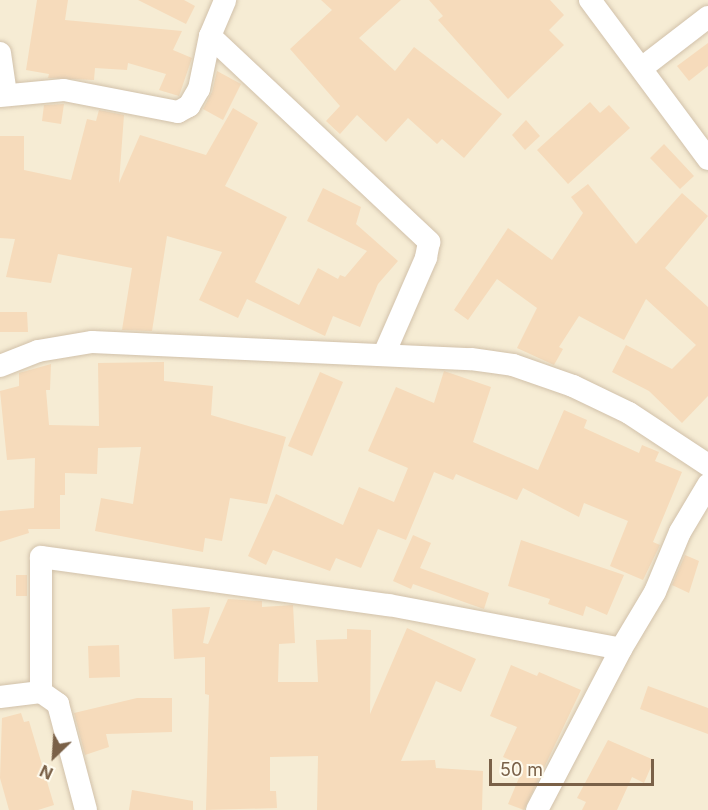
<!DOCTYPE html>
<html>
<head>
<meta charset="utf-8">
<style>
  body { margin:0 }
  #map { position:relative; width:708px; height:810px; overflow:hidden; background:#fef8e6; font-family:Inter,sans-serif }
  div>[style] { position:absolute }
  [style*='--x'] { left:calc(var(--x)*1px); top:calc(var(--y)*1px); width:calc(var(--w)*1px); rotate:calc(var(--a)*1deg) }
  .residential>* { inset:0; background:#f6ecd4 }
  .building>* { inset:0; background:#f6dbbb }
  .roads { filter:drop-shadow(0 0 2px #d1c1aa) drop-shadow(0 0 2px #d1c1aa) }
  .minor>* { height:22px; margin:-11px; padding:0 11px; transform-origin:11px; border-radius:11px; background:#fff }
  span { translate:-50% -50%; white-space:nowrap; text-align:center; line-height:1.15; -webkit-text-stroke:4.5px #fffbee; paint-order:stroke }
  .north { position:absolute; left:24px; top:726px; width:60px; height:60px; -webkit-text-stroke:4px #fffbee; paint-order:stroke; rotate:205deg; font-size:16px; font-weight:700; line-height:24px; text-align:center; color:#7a6148 }
  .north::after { content:''; display:block; margin:auto; width:21px; height:27px; background:#7a6148; clip-path:polygon(50% 0,100% 100%,50% 72%,0 100%) }
  .scale { position:absolute; left:489px; top:759px; width:165px; height:27px; box-sizing:border-box; border:3px solid #7a6148; border-top:0; padding-left:8px; font-size:18px; line-height:21px; white-space:nowrap; color:#7a6148; -webkit-text-stroke:4px #fffbee; paint-order:stroke }
</style>
</head>
<body>
<div id="map">
  <div class="residential">
    <i style="clip-path:polygon(0 0,708px 0,708px 810px,0 810px)"></i>
  </div>
  <div class="building">
    <i style="clip-path:polygon(37px 0,68px 0,65px 20px,182px 31px,173px 50px,192px 58px,179px 96px,159px 90px,166px 74px,128px 63px,127px 70px,95px 68px,94px 80px,48px 78px,49px 74px,26px 70px)"></i>
    <i style="clip-path:polygon(138px 0,184px 0,195px 6px,186px 24px)"></i>
    <i style="clip-path:polygon(321px 0,401px 0,359px 38px,395px 71px,414px 47px,502px 114px,464px 158px,442px 139px,437px 144px,408px 118px,386px 142px,357px 115px,340px 134px,326px 121px,340px 106px,290px 49px,332px 10px)"></i>
    <i style="clip-path:polygon(429px 0,550px 0,564px 15px,549px 30px,564px 45px,508px 99px,438px 20px,443px 16px)"></i>
    <i style="clip-path:polygon(708px 43px,708px 66px,689px 81px,677px 66px)"></i>
    <i style="clip-path:polygon(217px 71px,241px 84px,223px 120px,203px 109px,212px 92px)"></i>
    <i style="clip-path:polygon(590px 102px,600px 113px,609px 105px,630px 128px,568px 184px,537px 150px)"></i>
    <i style="clip-path:polygon(64px 104px,61px 124px,42px 121px,44px 105px)"></i>
    <i style="clip-path:polygon(233px 108px,258px 123px,225px 186px,287px 217px,255px 282px,299px 305px,318px 268px,338px 279px,340px 275px,345px 277px,367px 251px,307px 221px,323px 188px,361px 207px,356px 224px,398px 261px,378px 284px,360px 327px,333px 316px,325px 336px,247px 299px,238px 318px,199px 300px,222px 252px,167px 236px,152px 331px,122px 330px,132px 268px,58px 254px,51px 283px,6px 277px,15px 239px,0 238px,0 136px,24px 136px,24px 170px,71px 180px,87px 119px,96px 121px,99px 110px,124px 115px,119px 183px,140px 135px,206px 155px)"></i>
    <i style="clip-path:polygon(526px 120px,540px 136px,525px 150px,512px 135px)"></i>
    <i style="clip-path:polygon(664px 144px,694px 176px,680px 189px,650px 158px)"></i>
    <i style="clip-path:polygon(588px 184px,636px 244px,682px 193px,708px 216px,665px 268px,708px 307px,708px 396px,682px 423px,649px 391px,612px 372px,626px 345px,672px 369px,696px 345px,646px 299px,624px 340px,579px 316px,559px 347px,563px 349px,554px 365px,517px 348px,537px 308px,497px 279px,468px 320px,454px 310px,508px 228px,552px 260px,583px 213px,571px 197px)"></i>
    <i style="clip-path:polygon(0 312px,27px 312px,28px 332px,0 332px)"></i>
    <i style="clip-path:polygon(164px 362px,164px 381px,213px 386px,211px 415px,286px 437px,267px 504px,230px 498px,222px 541px,205px 538px,203px 552px,95px 531px,101px 498px,133px 504px,141px 447px,98px 448px,97px 474px,65px 473px,65px 495px,60px 495px,60px 529px,28px 529px,29px 533px,0 542px,0 511px,34px 508px,35px 458px,7px 460px,0 391px,19px 386px,19px 373px,51px 364px,50px 390px,46px 390px,49px 425px,99px 426px,98px 363px)"></i>
    <i style="clip-path:polygon(444px 371px,491px 387px,473px 442px,538px 470px,564px 410px,587px 420px,584px 428px,639px 453px,642px 445px,659px 452px,655px 461px,682px 472px,653px 542px,660px 545px,643px 580px,610px 566px,628px 521px,584px 503px,579px 517px,523px 488px,517px 500px,456px 474px,453px 480px,434px 472px,406px 540px,378px 529px,361px 568px,336px 558px,330px 571px,273px 550px,266px 565px,248px 556px,276px 494px,343px 525px,359px 487px,394px 502px,408px 468px,368px 451px,396px 387px,434px 403px)"></i>
    <i style="clip-path:polygon(320px 372px,343px 382px,312px 456px,288px 446px)"></i>
    <i style="clip-path:polygon(413px 535px,431px 543px,420px 568px,489px 593px,484px 609px,413px 584px,411px 589px,393px 581px)"></i>
    <i style="clip-path:polygon(521px 540px,624px 575px,607px 615px,586px 606px,583px 616px,548px 604px,550px 599px,508px 586px)"></i>
    <i style="clip-path:polygon(685px 555px,699px 561px,689px 593px,672px 585px)"></i>
    <i style="clip-path:polygon(16px 575px,27px 575px,27px 596px,16px 596px)"></i>
    <i style="clip-path:polygon(228px 599px,262px 601px,262px 607px,293px 605px,295px 643px,279px 644px,278px 682px,318px 682px,316px 640px,347px 639px,347px 629px,371px 630px,370px 714px,407px 628px,476px 659px,461px 692px,436px 681px,401px 761px,435px 760px,436px 768px,483px 771px,482px 810px,317px 810px,318px 756px,270px 757px,270px 791px,276px 791px,277px 808px,206px 810px,209px 695px,205px 694px,205px 657px,174px 659px,172px 609px,210px 607px,203px 643px,208px 644px)"></i>
    <i style="clip-path:polygon(119px 645px,120px 677px,89px 678px,88px 646px)"></i>
    <i style="clip-path:polygon(511px 665px,537px 676px,539px 672px,581px 690px,524px 810px,508px 804px,524px 766px,503px 757px,517px 727px,490px 716px)"></i>
    <i style="clip-path:polygon(648px 686px,708px 708px,708px 734px,640px 709px)"></i>
    <i style="clip-path:polygon(137px 698px,172px 698px,172px 732px,106px 734px,109px 747px,85px 755px,74px 713px)"></i>
    <i style="clip-path:polygon(21px 713px,24px 722px,29px 721px,54px 805px,38px 810px,9px 810px,0 778px,2px 718px)"></i>
    <i style="clip-path:polygon(608px 740px,654px 760px,644px 783px,632px 777px,617px 810px,582px 810px,586px 802px,577px 798px)"></i>
    <i style="clip-path:polygon(132px 790px,193px 801px,193px 810px,129px 810px)"></i>
  </div>
  <div class="roads">
    <div class="minor">
      <i style="--x:590;--y:0;--w:198;--a:53.4"></i>
      <i style="--x:210;--y:36;--w:301;--a:43.2"></i>
      <i style="--x:429;--y:242;--w:16;--a:101"></i>
      <i style="--x:426;--y:258;--w:105;--a:113.6"></i>
      <i style="--x:0;--y:53;--w:41;--a:81.7"></i>
      <i style="--x:643;--y:67;--w:82;--a:-37.6"></i>
      <i style="--x:0;--y:96;--w:64;--a:-5.4"></i>
      <i style="--x:64;--y:90;--w:116;--a:10.9"></i>
      <i style="--x:178;--y:112;--w:13;--a:-29"></i>
      <i style="--x:189;--y:106;--w:20;--a:-60"></i>
      <i style="--x:199;--y:89;--w:54;--a:-78.3"></i>
      <i style="--x:210;--y:36;--w:39;--a:-67"></i>
      <i style="--x:0;--y:366;--w:41;--a:-21.5"></i>
      <i style="--x:38;--y:351;--w:55;--a:-9.5"></i>
      <i style="--x:92;--y:342;--w:379;--a:2.6"></i>
      <i style="--x:471;--y:359;--w:42;--a:8.1"></i>
      <i style="--x:513;--y:365;--w:64;--a:19.3"></i>
      <i style="--x:573;--y:386;--w:62;--a:25.7"></i>
      <i style="--x:629;--y:413;--w:95;--a:33.4"></i>
      <i style="--x:41;--y:692;--w:135;--a:-90"></i>
      <i style="--x:41;--y:557;--w:351;--a:7.9"></i>
      <i style="--x:389;--y:605;--w:236;--a:10.7"></i>
      <i style="--x:0;--y:697;--w:41;--a:-7"></i>
      <i style="--x:41;--y:692;--w:21;--a:35"></i>
      <i style="--x:58;--y:704;--w:110;--a:75.2"></i>
      <i style="--x:537;--y:810;--w:182;--a:-62.4"></i>
      <i style="--x:621;--y:649;--w:66;--a:-59.2"></i>
      <i style="--x:655;--y:592;--w:65;--a:-67.4"></i>
      <i style="--x:680;--y:532;--w:55;--a:-59.2"></i>
    </div>
  </div>
  <div class="north">N</div>
  <div class="scale">50 m</div>
</div>
</body>
</html>
